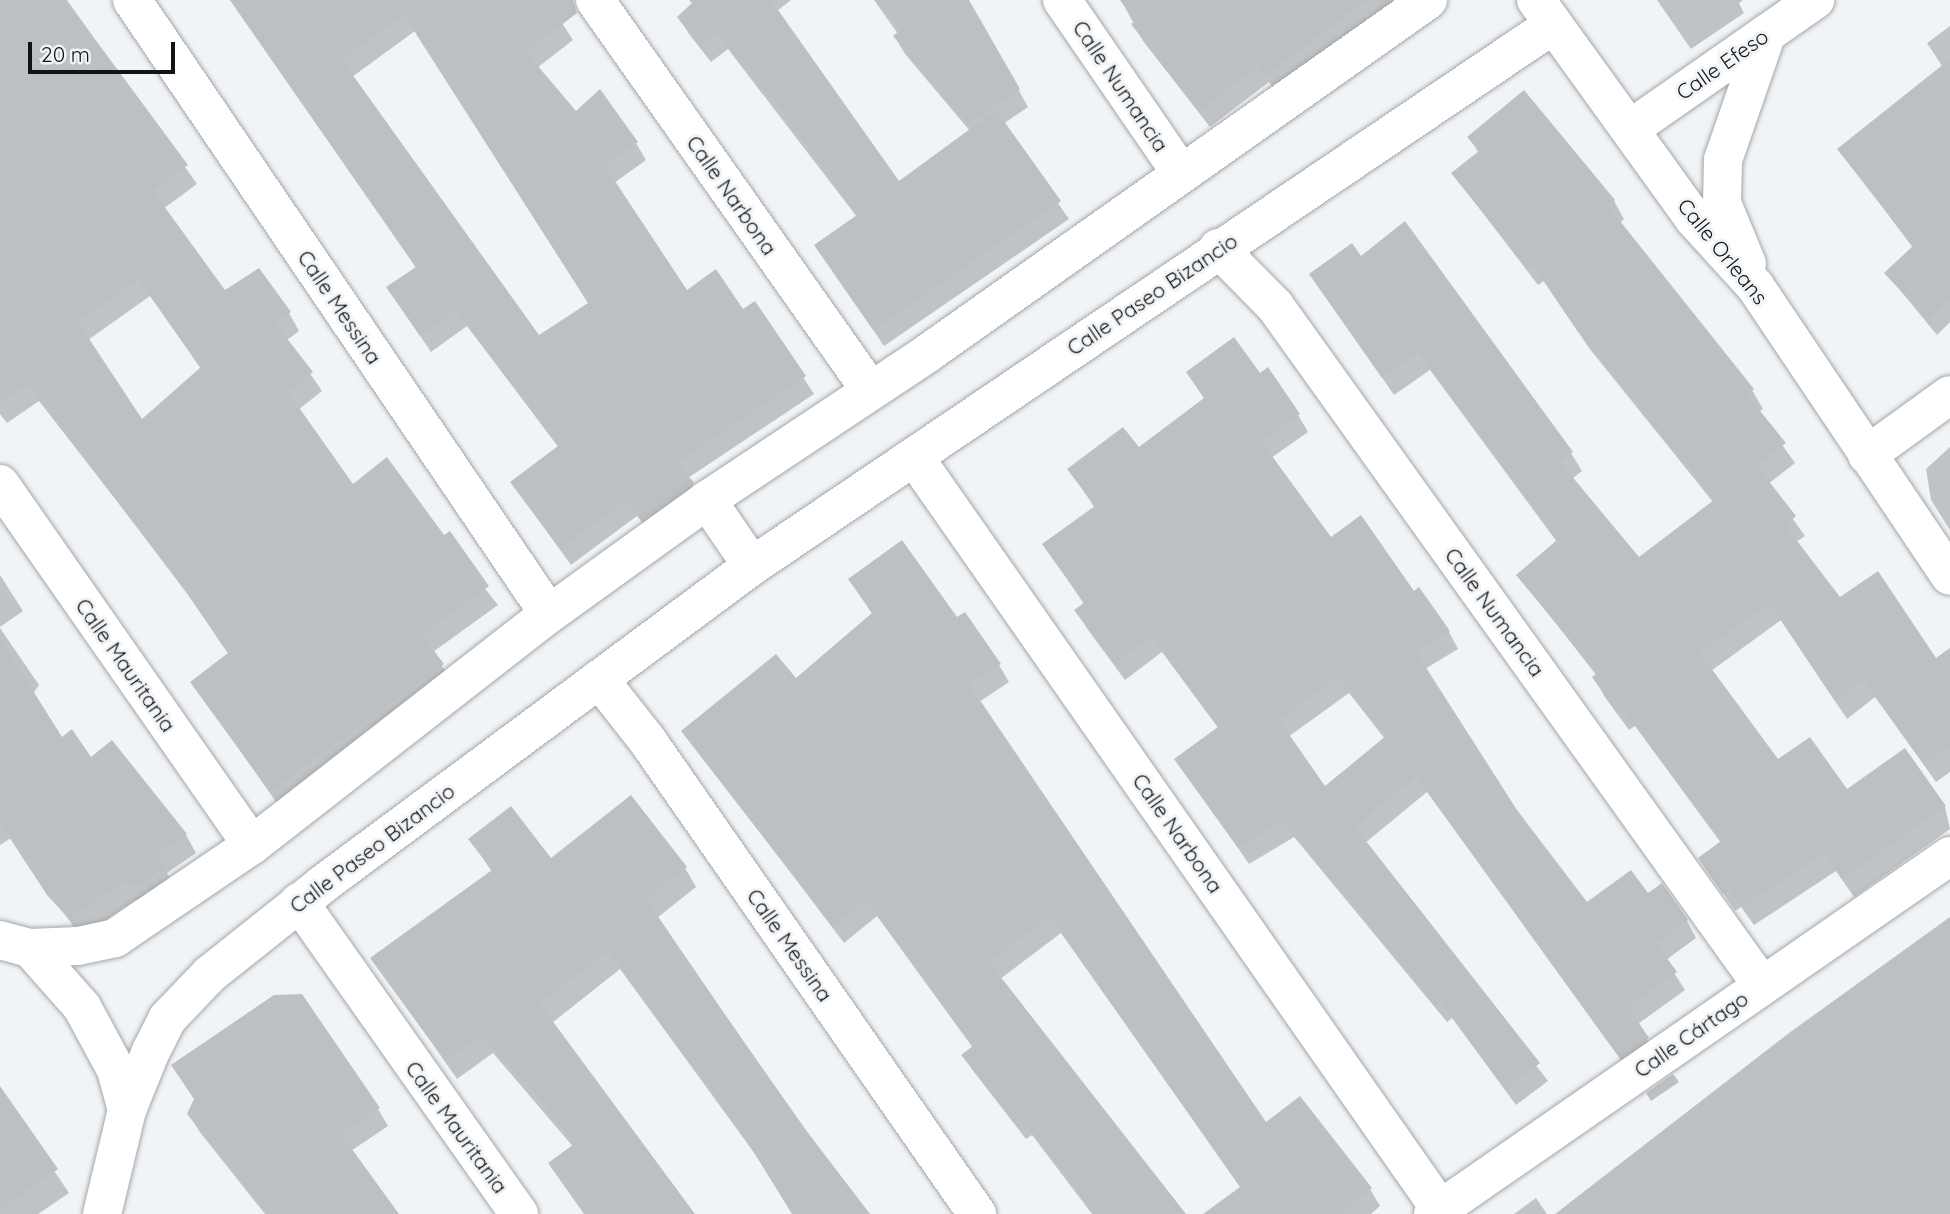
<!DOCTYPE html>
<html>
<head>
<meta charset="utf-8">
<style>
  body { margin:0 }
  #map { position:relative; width:1950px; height:1214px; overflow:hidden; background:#f1f4f7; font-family:Quicksand,sans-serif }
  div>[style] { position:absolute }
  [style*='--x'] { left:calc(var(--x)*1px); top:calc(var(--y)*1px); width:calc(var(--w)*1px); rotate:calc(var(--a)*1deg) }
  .shadow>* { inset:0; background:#0003 }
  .building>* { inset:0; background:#bdc0c3 }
  .roads { filter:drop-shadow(0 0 2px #a4a7aa) drop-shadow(0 0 2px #a4a7aa) }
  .minor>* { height:38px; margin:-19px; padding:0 19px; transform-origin:19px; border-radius:19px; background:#fff }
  span { translate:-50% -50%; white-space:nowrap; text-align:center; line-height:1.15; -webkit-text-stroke:6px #f1f4f7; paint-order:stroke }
  .street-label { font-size:21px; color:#121314 }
  .scale { position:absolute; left:28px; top:42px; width:147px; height:32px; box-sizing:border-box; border:4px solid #121314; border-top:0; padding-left:9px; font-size:21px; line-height:24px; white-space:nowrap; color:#121314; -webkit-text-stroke:5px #f1f4f7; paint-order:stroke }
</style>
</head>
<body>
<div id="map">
  <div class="shadow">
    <i style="clip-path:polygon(evenodd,0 0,67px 0,197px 184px,163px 209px,224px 293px,289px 313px,299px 331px,287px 340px,322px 391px,298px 410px,353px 487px,444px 537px,498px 605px,433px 652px,453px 683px,281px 809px,192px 682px,229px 655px,176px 577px,39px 401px,7px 423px,0 414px,0 0,150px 296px,201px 369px,141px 422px,88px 340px,150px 296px)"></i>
    <i style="clip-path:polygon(evenodd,230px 0,547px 0,573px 40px,537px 68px,576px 114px,636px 143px,646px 160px,614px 183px,686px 293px,742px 311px,755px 303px,814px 394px,688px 478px,702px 501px,653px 536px,637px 516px,571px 565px,512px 483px,559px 448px,467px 326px,431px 352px,388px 288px,417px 269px,230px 0,415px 31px,589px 304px,539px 337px,352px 77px,415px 31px)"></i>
    <i style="clip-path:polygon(698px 0,791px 0,777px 11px,898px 183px,970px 131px,905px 54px,895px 37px,898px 34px,874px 0,956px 0,995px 48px,1028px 107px,1003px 124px,1069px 219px,884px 346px,816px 245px,857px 217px,728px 49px,711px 62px,689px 34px,679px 17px)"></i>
    <i style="clip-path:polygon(1121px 0,1397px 0,1275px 92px,1269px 82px,1210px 127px,1143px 41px)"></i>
    <i style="clip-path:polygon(1657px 0,1743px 0,1739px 3px,1744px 13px,1691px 49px)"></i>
    <i style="clip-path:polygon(1950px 26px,1950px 78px,1927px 43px)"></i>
    <i style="clip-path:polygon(1524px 92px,1614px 201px,1624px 219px,1620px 223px,1752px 390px,1763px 409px,1759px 412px,1795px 463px,1768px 484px,1805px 536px,1796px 542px,1840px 599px,1950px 683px,1950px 772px,1936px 782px,1875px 697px,1847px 719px,1781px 620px,1711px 671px,1777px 762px,1847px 792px,1945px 807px,1950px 829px,1854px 897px,1836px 871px,1754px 925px,1741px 907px,1735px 911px,1700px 858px,1721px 843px,1635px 726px,1629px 730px,1604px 696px,1597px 676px,1518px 575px,1557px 542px,1430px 370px,1394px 395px,1311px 274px,1360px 258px,1571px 453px,1582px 471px,1572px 479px,1639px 560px,1713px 502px,1589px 348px,1544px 281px,1538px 285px,1453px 174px,1479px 154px,1470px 137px)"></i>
    <i style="clip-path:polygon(1839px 149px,1950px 182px,1950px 322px,1937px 335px,1886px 273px,1913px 248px)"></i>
    <i style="clip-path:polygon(evenodd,1188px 373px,1259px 375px,1298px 415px,1308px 432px,1271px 458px,1331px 540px,1413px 594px,1449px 632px,1458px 649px,1425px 669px,1515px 811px,1586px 905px,1648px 895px,1687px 921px,1696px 938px,1666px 960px,1685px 990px,1638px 1024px,1657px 1056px,1631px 1074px,1427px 792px,1365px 843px,1548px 1081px,1516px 1105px,1452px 1018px,1447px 1022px,1294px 837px,1249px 864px,1177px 759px,1219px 729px,1162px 652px,1125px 680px,1086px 627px,1077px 610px,1084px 604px,1045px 545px,1095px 508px,1069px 469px,1138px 449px,1205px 400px,1188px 373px,1349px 693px,1385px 739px,1325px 789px,1288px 737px,1349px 693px)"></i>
    <i style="clip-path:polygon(1950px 447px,1950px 530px,1931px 500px,1926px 469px)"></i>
    <i style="clip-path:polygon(0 575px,23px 611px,0 627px)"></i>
    <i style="clip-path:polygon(850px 579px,956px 620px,999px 665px,1009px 682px,979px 702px,1266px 1125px,1370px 1189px,1380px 1206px,1371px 1214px,1206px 1214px,1241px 1188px,1061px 933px,1000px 979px,1184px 1214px,1092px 1214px,1032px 1135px,1026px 1139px,974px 1072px,964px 1055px,973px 1048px,877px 916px,844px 943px,684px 732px,796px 681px,873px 615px)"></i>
    <i style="clip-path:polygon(0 628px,39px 685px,33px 694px,61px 739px,186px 835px,196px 853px,167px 873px,175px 887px,147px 906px,135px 900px,81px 937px,11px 838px,0 845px)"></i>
    <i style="clip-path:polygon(470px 839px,551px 860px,685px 868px,696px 887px,657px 918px,865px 1214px,793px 1214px,758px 1158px,620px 969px,552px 1023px,692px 1214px,621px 1214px,587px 1163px,493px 1053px,457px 1079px,373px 958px,492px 872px)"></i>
    <i style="clip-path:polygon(173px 1066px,378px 1109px,388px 1126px,351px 1151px,394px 1214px,265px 1214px,199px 1131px,189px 1114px,195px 1100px)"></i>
    <i style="clip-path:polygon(0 1090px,69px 1193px,38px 1214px,0 1214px)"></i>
    <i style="clip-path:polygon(1536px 1198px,1547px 1214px,1514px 1214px)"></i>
  </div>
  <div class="building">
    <i style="clip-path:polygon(evenodd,0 0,66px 0,188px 165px,153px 191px,225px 290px,259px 268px,291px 312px,275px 323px,313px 372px,288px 392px,353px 484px,387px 457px,444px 535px,450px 531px,489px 586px,422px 635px,444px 664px,270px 792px,190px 682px,228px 653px,192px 600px,28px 384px,0 403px,0 0,138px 279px,201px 367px,142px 419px,78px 322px,138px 279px)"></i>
    <i style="clip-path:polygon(evenodd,230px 0,573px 0,577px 13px,526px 52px,576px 111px,600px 89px,638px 142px,605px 166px,687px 290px,716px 269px,743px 309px,755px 301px,806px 376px,678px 462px,694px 483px,642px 520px,626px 500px,560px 549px,510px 482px,558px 446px,456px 310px,420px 336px,386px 287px,416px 267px,230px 0,404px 15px,588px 303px,539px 335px,342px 60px,404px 15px)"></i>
    <i style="clip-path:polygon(689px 0,771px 0,899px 181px,996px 110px,1061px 201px,873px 330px,814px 245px,857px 215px,783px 113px,717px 33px,700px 47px,677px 17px,692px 3px)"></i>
    <i style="clip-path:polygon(876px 0,969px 0,1020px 89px,968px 125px,893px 36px,900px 30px)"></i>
    <i style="clip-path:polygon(1120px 0,1367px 0,1264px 77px,1258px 66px,1199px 112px,1131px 24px,1135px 21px)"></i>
    <i style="clip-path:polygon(1950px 59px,1950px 300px,1928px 320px,1884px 273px,1913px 246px,1837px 149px)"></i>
    <i style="clip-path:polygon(1524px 90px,1615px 200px,1608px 206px,1754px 389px,1747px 395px,1786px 443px,1757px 466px,1796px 516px,1785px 525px,1840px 597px,1878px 571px,1936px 658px,1950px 648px,1950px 746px,1924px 764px,1864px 680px,1835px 701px,1769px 603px,1700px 653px,1778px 759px,1810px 737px,1847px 789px,1905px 748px,1946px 806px,1842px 879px,1824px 853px,1742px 907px,1729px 890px,1723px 894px,1698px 858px,1721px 841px,1623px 709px,1617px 713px,1592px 677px,1597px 673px,1516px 575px,1557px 540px,1418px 352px,1382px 378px,1309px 274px,1352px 243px,1361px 256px,1405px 221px,1573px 452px,1560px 462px,1639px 557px,1714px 500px,1576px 329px,1532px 264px,1527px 268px,1451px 173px,1479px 151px,1467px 137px)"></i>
    <i style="clip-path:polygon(evenodd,1234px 337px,1260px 373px,1268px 367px,1300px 414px,1261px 441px,1331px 537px,1361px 515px,1414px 591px,1419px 587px,1450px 631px,1416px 652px,1517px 810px,1587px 902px,1631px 870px,1648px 893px,1662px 883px,1688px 920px,1656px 943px,1677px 972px,1628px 1007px,1649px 1038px,1620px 1058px,1416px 776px,1355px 827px,1540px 1063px,1505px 1089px,1441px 1002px,1436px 1006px,1283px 821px,1238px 848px,1174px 759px,1218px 727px,1151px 636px,1114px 664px,1074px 610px,1084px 603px,1042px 544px,1095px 506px,1067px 469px,1123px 427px,1139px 447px,1204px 398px,1186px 372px,1234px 337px,1338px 677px,1386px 736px,1325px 786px,1279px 720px,1338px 677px)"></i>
    <i style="clip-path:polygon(902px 540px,957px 617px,965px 612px,1001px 664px,969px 684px,1266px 1122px,1300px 1096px,1372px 1188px,1340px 1214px,1203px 1214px,1240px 1187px,1050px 916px,989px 962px,1186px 1214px,1095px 1214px,1021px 1119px,1015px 1123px,961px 1055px,973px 1046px,866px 900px,833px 927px,681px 731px,776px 654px,796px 678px,872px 613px,848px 579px)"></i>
    <i style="clip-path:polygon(0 638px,62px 737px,72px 729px,91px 757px,112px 740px,187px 834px,157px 854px,166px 867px,136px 888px,123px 882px,69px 919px,47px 895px,0 823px)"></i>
    <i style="clip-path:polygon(631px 795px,687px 867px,646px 899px,789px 1108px,870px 1214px,792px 1214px,745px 1138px,608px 951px,540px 1004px,695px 1214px,584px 1214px,548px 1163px,574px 1144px,528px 1085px,481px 1035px,445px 1061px,370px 958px,492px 870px,468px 839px,511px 806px,551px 858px)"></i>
    <i style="clip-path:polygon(1950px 917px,1950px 1214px,1555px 1214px,1789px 1033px)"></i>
    <i style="clip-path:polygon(302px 994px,380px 1108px,341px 1134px,399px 1214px,267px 1214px,187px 1114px,194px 1099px,171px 1065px,274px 995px)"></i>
    <i style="clip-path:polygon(1673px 1074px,1679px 1082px,1651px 1101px,1646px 1093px)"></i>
    <i style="clip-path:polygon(0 1086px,58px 1169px,0 1209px)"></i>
  </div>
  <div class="roads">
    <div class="minor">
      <i style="--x:132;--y:0;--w:742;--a:55.82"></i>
      <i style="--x:595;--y:0;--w:477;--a:54.8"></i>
      <i style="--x:1062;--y:0;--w:209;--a:55.5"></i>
      <i style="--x:1536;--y:0;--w:270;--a:54.2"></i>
      <i style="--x:1694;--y:219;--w:91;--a:47.7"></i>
      <i style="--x:1755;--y:286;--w:349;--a:56.1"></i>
      <i style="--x:1630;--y:129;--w:226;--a:-34.9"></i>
      <i style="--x:1218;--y:248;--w:81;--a:45.5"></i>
      <i style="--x:1275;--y:306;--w:834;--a:54.37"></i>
      <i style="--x:1747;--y:264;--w:66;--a:-112.3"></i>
      <i style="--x:1722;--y:203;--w:43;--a:-88.7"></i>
      <i style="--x:1723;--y:160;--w:134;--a:-70.9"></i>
      <i style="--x:1867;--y:455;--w:102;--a:-35.9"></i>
      <i style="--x:915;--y:458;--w:916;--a:55.04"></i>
      <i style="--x:0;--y:484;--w:440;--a:55.1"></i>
      <i style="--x:707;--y:500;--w:80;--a:55.7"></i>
      <i style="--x:599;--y:679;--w:78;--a:51.8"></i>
      <i style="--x:647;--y:740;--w:578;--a:55.15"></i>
      <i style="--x:299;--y:902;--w:382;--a:54.8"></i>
      <i style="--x:0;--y:940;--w:31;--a:15"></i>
      <i style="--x:30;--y:948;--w:48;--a:-2.4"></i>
      <i style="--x:78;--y:946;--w:38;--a:-12"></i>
      <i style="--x:115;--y:938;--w:166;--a:-34.2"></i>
      <i style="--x:252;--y:845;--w:376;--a:-37.9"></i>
      <i style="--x:549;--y:614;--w:195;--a:-35.8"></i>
      <i style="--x:707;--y:500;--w:265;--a:-33.6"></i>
      <i style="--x:928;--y:353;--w:612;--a:-35.22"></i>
      <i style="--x:30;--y:948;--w:79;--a:48.6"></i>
      <i style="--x:82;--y:1007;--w:72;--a:61.6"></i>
      <i style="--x:116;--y:1070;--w:41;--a:74.6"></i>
      <i style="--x:102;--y:1214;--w:107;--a:-76.5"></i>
      <i style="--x:127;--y:1110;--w:64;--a:-67.9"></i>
      <i style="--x:151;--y:1051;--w:36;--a:-63"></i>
      <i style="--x:167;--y:1019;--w:62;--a:-46.3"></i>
      <i style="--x:210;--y:974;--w:144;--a:-38.5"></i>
      <i style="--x:323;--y:884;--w:534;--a:-36.55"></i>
      <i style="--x:752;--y:566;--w:967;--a:-34.04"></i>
      <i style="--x:1433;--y:1214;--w:629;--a:-34.7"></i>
    </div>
  </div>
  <div class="street-label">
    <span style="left:1722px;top:64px;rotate:-35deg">Calle Efeso</span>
    <span style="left:1121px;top:86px;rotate:56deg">Calle Numancia</span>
    <span style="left:732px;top:195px;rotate:55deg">Calle Narbona</span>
    <span style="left:1723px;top:251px;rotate:51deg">Calle Orleans</span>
    <span style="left:1152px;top:294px;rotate:-34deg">Calle Paseo Bizancio</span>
    <span style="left:340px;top:307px;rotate:56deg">Calle Messina</span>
    <span style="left:1495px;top:612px;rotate:54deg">Calle Numancia</span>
    <span style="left:126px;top:665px;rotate:55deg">Calle Mauritania</span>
    <span style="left:1178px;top:833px;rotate:55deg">Calle Narbona</span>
    <span style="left:372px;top:848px;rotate:-37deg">Calle Paseo Bizancio</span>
    <span style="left:790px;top:945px;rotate:55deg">Calle Messina</span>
    <span style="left:1691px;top:1034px;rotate:-35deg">Calle Cártago</span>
    <span style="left:457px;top:1127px;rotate:54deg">Calle Mauritania</span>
  </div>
  <div class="scale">20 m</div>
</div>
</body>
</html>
